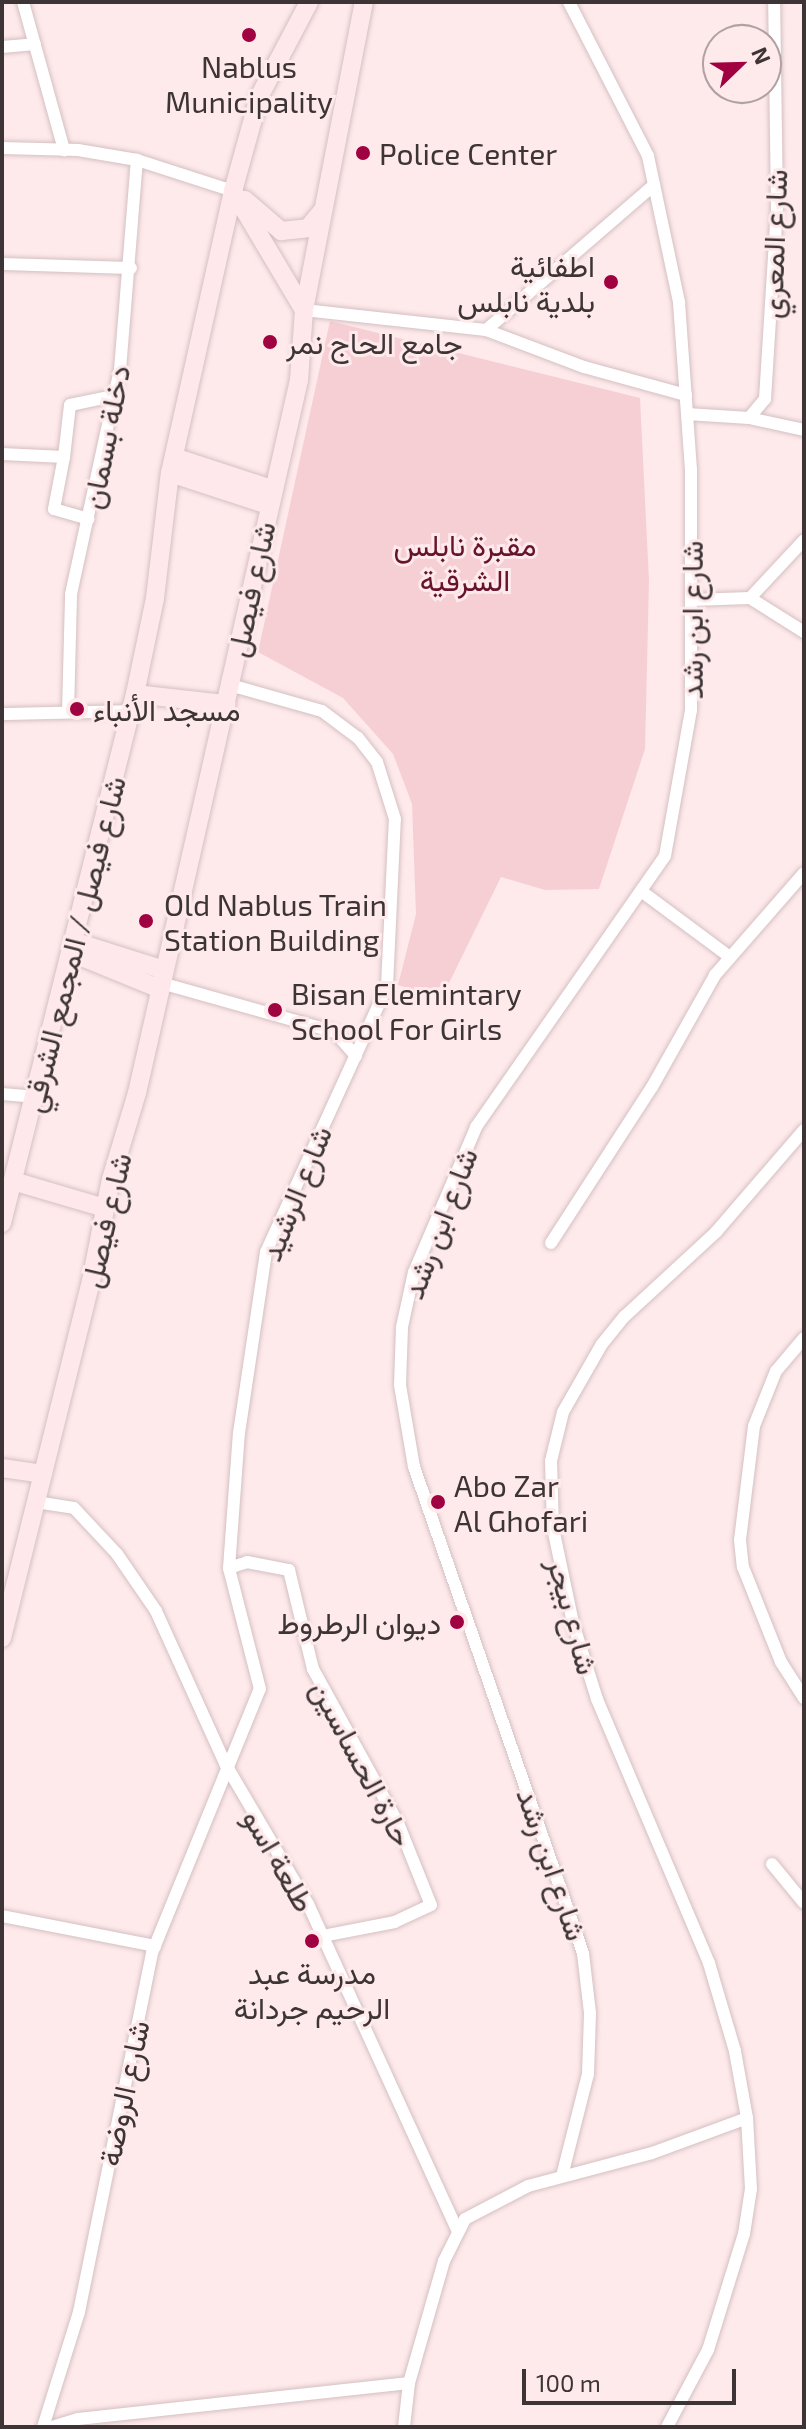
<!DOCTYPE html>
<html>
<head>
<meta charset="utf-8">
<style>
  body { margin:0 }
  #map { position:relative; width:806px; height:2429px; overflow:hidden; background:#fee9eb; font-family:"Exo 2",Vazirmatn,sans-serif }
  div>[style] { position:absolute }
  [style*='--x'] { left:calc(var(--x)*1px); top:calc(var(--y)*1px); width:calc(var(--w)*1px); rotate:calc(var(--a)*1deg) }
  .green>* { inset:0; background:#f6cfd4 }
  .roads { filter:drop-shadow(0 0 2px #d4c0c2) drop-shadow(0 0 2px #d4c0c2) }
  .minor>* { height:12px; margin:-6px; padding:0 6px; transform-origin:6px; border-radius:6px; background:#fff }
  .secondary>* { height:18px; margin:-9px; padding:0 9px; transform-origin:9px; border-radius:9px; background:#ffe8eb }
  .dots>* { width:22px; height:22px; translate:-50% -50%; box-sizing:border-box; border:4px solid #fee9eb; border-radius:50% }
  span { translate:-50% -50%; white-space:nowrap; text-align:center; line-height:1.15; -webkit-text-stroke:6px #fee9eb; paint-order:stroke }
  .poi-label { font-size:30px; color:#3c3435 }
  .left { translate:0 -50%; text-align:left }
  .right { translate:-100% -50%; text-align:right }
  .street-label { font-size:30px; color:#3c3435 }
  .park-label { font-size:30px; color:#68132c }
  .frame { position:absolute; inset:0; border:4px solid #3c3435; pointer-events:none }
  .north { position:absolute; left:702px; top:24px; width:80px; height:80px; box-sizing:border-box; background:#fee9eb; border:2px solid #b0a1a2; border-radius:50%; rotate:67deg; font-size:22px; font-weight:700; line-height:32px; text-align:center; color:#3c3435 }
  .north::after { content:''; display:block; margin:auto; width:28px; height:36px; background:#a00140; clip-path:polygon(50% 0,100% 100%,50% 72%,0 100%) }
  .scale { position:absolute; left:522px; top:2369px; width:214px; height:36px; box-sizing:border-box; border:4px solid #3c3435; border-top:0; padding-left:10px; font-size:24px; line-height:28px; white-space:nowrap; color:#3c3435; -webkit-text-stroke:6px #fee9eb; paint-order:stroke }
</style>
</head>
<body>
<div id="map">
  <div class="green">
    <i style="clip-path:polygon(330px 321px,640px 398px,649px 581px,645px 749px,599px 889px,545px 890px,501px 877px,449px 983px,425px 993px,398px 985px,416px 914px,412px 804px,393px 754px,343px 698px,258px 652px)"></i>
  </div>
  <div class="roads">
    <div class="minor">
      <i style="--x:23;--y:2;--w:154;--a:74.5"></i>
      <i style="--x:2;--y:47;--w:33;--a:-5"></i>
      <i style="--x:2;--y:148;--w:76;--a:1.5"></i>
      <i style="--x:78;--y:150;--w:60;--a:9.6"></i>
      <i style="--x:137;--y:160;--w:101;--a:17.9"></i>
      <i style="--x:2;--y:264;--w:129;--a:1.8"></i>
      <i style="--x:304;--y:310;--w:183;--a:6.3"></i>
      <i style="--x:486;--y:330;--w:105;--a:20.7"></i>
      <i style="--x:584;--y:367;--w:106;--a:15.4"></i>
      <i style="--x:486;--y:330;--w:222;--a:-40.8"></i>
      <i style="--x:687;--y:414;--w:62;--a:3.7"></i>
      <i style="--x:749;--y:418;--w:25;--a:-50"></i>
      <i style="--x:765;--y:399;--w:192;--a:-86.4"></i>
      <i style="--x:777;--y:207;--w:205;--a:-90.8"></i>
      <i style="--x:749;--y:418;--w:56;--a:12.3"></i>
      <i style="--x:2;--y:454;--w:62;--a:2.8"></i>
      <i style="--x:64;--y:457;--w:52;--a:-83.4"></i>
      <i style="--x:70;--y:405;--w:45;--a:-11.6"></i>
      <i style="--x:64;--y:457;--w:53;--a:100.9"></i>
      <i style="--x:54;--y:509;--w:36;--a:16"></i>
      <i style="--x:750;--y:598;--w:64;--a:32.2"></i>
      <i style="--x:691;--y:600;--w:59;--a:-1.9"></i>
      <i style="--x:750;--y:598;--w:79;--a:-47"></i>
      <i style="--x:68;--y:712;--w:118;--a:-88.5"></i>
      <i style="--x:71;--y:594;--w:229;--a:-77.7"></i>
      <i style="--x:120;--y:370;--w:211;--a:-85.4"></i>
      <i style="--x:2;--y:714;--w:128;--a:-1.3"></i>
      <i style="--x:641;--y:891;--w:111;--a:36.6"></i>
      <i style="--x:161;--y:983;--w:181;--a:15.7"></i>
      <i style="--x:335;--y:1032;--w:32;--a:49"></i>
      <i style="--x:2;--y:1094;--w:32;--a:5"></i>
      <i style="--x:551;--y:1243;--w:186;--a:-57.1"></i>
      <i style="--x:652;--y:1087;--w:129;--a:-60.6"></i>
      <i style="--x:715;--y:975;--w:135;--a:-48.9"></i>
      <i style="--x:804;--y:1338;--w:43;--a:130.3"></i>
      <i style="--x:776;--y:1371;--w:59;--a:111.8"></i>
      <i style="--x:754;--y:1426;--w:115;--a:97"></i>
      <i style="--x:740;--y:1540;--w:27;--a:84"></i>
      <i style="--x:743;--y:1567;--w:102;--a:68.2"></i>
      <i style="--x:781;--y:1662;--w:43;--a:57.4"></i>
      <i style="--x:36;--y:1502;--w:38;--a:9"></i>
      <i style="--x:74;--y:1508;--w:63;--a:46.9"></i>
      <i style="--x:117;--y:1554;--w:69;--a:55.6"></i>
      <i style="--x:156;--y:1611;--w:169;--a:65.6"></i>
      <i style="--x:226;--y:1765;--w:161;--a:59.5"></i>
      <i style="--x:308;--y:1904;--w:358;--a:65.4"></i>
      <i style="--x:229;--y:1568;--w:19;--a:-18"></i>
      <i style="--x:247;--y:1562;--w:43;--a:10.8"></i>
      <i style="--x:289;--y:1570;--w:102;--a:76.4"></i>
      <i style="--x:313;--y:1669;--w:176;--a:61.1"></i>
      <i style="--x:398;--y:1823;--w:88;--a:68.1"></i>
      <i style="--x:431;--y:1905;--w:40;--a:155"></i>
      <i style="--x:395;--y:1922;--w:73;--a:169"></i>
      <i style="--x:772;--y:1864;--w:50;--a:50.6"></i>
      <i style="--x:2;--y:1916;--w:156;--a:11.1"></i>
      <i style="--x:562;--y:2176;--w:105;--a:-75.7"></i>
      <i style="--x:588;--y:2074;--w:61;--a:-88.1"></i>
      <i style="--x:590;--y:2013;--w:60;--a:-96.7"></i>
      <i style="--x:583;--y:1953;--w:515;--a:-109.17"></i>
      <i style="--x:414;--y:1467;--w:83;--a:-99.7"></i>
      <i style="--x:400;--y:1385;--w:58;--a:-88"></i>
      <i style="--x:402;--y:1327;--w:56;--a:-77.7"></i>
      <i style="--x:414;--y:1272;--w:158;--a:-66.8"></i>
      <i style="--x:476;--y:1127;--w:330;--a:-55.1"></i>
      <i style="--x:665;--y:856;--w:148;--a:-79.9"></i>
      <i style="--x:691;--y:710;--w:240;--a:-90"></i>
      <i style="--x:691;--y:470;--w:168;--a:-94.1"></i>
      <i style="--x:679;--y:302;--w:149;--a:-102"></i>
      <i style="--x:648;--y:156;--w:173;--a:-117.2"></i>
      <i style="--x:43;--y:2427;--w:121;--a:-72.6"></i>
      <i style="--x:79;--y:2312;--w:366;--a:-78.5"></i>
      <i style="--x:152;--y:1953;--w:285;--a:-67.8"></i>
      <i style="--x:260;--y:1689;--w:125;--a:-104.4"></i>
      <i style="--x:229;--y:1568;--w:135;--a:-85.8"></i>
      <i style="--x:239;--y:1433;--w:183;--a:-81.5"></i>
      <i style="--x:266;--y:1252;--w:292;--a:-65.5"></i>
      <i style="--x:387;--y:986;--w:167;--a:-87.3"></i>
      <i style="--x:395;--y:819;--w:60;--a:-107.5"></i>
      <i style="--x:377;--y:762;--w:31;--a:-128"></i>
      <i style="--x:358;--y:738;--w:45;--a:-143.1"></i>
      <i style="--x:322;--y:711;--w:96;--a:-164.2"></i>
      <i style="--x:52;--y:2427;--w:27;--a:-17"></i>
      <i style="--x:78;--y:2419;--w:333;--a:-6.2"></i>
      <i style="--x:404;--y:2427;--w:44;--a:-83.5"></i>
      <i style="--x:409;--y:2383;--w:127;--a:-74"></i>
      <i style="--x:444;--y:2261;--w:47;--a:-63.4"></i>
      <i style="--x:465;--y:2219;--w:71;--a:-27.6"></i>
      <i style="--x:528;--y:2186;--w:128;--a:-14.9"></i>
      <i style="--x:652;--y:2153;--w:101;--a:-20.2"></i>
      <i style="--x:667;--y:2427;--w:87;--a:-62"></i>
      <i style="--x:708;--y:2350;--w:121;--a:-72.8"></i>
      <i style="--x:744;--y:2234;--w:46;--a:-81.2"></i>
      <i style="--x:751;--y:2189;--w:71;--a:-93.2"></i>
      <i style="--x:747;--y:2118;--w:68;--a:-100.2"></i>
      <i style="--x:735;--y:2051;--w:92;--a:-106.5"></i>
      <i style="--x:709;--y:1963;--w:287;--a:-113"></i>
      <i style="--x:597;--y:1699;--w:80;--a:-107.5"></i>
      <i style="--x:573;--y:1623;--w:97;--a:-101.9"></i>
      <i style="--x:553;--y:1528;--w:67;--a:-91.7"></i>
      <i style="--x:551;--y:1461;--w:50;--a:-76.2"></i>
      <i style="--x:563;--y:1412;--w:78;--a:-60.2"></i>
      <i style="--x:602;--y:1344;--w:36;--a:-51"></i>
      <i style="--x:625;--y:1316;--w:124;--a:-42.7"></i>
      <i style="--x:716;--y:1232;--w:135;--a:-49.2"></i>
    </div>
    <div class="secondary">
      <i style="--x:233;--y:191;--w:139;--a:59.2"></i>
      <i style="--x:245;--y:200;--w:48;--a:40.7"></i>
      <i style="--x:281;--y:231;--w:27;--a:-6"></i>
      <i style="--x:308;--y:228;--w:23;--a:-50"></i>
      <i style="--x:174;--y:457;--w:103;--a:18.1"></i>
      <i style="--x:170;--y:473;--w:103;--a:18.1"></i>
      <i style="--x:135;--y:694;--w:92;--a:6.3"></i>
      <i style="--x:79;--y:943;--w:89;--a:17.6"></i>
      <i style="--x:72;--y:953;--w:95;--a:22.2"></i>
      <i style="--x:13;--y:1181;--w:96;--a:16.4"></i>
      <i style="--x:2;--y:1223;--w:545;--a:-75.89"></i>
      <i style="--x:135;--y:694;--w:98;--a:-78.2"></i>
      <i style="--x:155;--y:598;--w:126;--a:-83.2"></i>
      <i style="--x:170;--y:473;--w:289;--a:-77.4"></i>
      <i style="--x:233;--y:191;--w:98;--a:-74.5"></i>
      <i style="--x:259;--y:97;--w:107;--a:-62.2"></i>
      <i style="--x:2;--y:1468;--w:41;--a:8.3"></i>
      <i style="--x:2;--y:1638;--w:368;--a:-76"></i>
      <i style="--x:91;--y:1281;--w:104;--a:-78.9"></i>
      <i style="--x:111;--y:1179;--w:90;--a:-73.2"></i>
      <i style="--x:137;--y:1093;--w:731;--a:-77.2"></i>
      <i style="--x:299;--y:380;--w:70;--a:-85.9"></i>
      <i style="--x:304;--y:310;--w:314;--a:-79"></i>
    </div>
  </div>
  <div class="dots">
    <i style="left:249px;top:35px;background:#a00140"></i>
    <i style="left:363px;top:153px;background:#a00140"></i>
    <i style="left:611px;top:282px;background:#a00140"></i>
    <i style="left:270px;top:342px;background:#a00140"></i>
    <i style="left:77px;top:709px;background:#a00140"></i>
    <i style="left:146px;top:921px;background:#a00140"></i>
    <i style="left:275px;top:1010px;background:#a00140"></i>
    <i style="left:438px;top:1502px;background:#a00140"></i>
    <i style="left:457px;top:1622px;background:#a00140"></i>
    <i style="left:312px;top:1941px;background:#a00140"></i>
  </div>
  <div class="poi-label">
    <span style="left:249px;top:83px">Nablus<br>Municipality</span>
    <span class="left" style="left:379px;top:153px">Police Center</span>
    <span class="right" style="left:595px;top:282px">اطفائية<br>بلدية نابلس</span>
    <span class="left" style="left:286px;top:342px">جامع الحاج نمر</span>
    <span class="left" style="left:93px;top:709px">مسجد الأنباء</span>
    <span class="left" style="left:164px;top:921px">Old Nablus Train<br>Station Building</span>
    <span class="left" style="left:291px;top:1010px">Bisan Elemintary<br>School For Girls</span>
    <span class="left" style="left:454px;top:1502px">Abo Zar<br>Al Ghofari</span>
    <span class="right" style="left:441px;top:1622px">ديوان الرطروط</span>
    <span style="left:312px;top:1989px">مدرسة عبد<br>الرحيم جردانة</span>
  </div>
  <div class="street-label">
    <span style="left:773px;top:244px;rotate:-88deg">شارع المعري</span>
    <span style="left:105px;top:437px;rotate:-79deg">دخلة بسمان</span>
    <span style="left:250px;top:589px;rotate:-78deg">شارع فيصل</span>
    <span style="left:691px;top:620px;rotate:-90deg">شارع ابن رشد</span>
    <span style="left:73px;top:944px;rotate:-76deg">شارع فيصل / المجمع الشرقي</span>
    <span style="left:295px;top:1193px;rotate:-68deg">شارع الرشيد</span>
    <span style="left:105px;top:1220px;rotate:-77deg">شارع فيصل</span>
    <span style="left:439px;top:1223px;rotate:-69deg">شارع ابن رشد</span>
    <span style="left:574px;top:1616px;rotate:75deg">شارع بيجر</span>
    <span style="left:363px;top:1763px;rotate:62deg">حارة الحساسين</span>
    <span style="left:280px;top:1860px;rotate:60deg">طلعة اسو</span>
    <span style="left:553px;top:1864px;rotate:71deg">شارع ابن رشد</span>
    <span style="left:123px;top:2093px;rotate:-78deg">شارع الروضة</span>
  </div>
  <div class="park-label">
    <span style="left:465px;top:561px">مقبرة نابلس<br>الشرقية</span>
  </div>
  <div class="frame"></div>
  <div class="north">N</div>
  <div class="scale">100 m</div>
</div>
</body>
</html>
